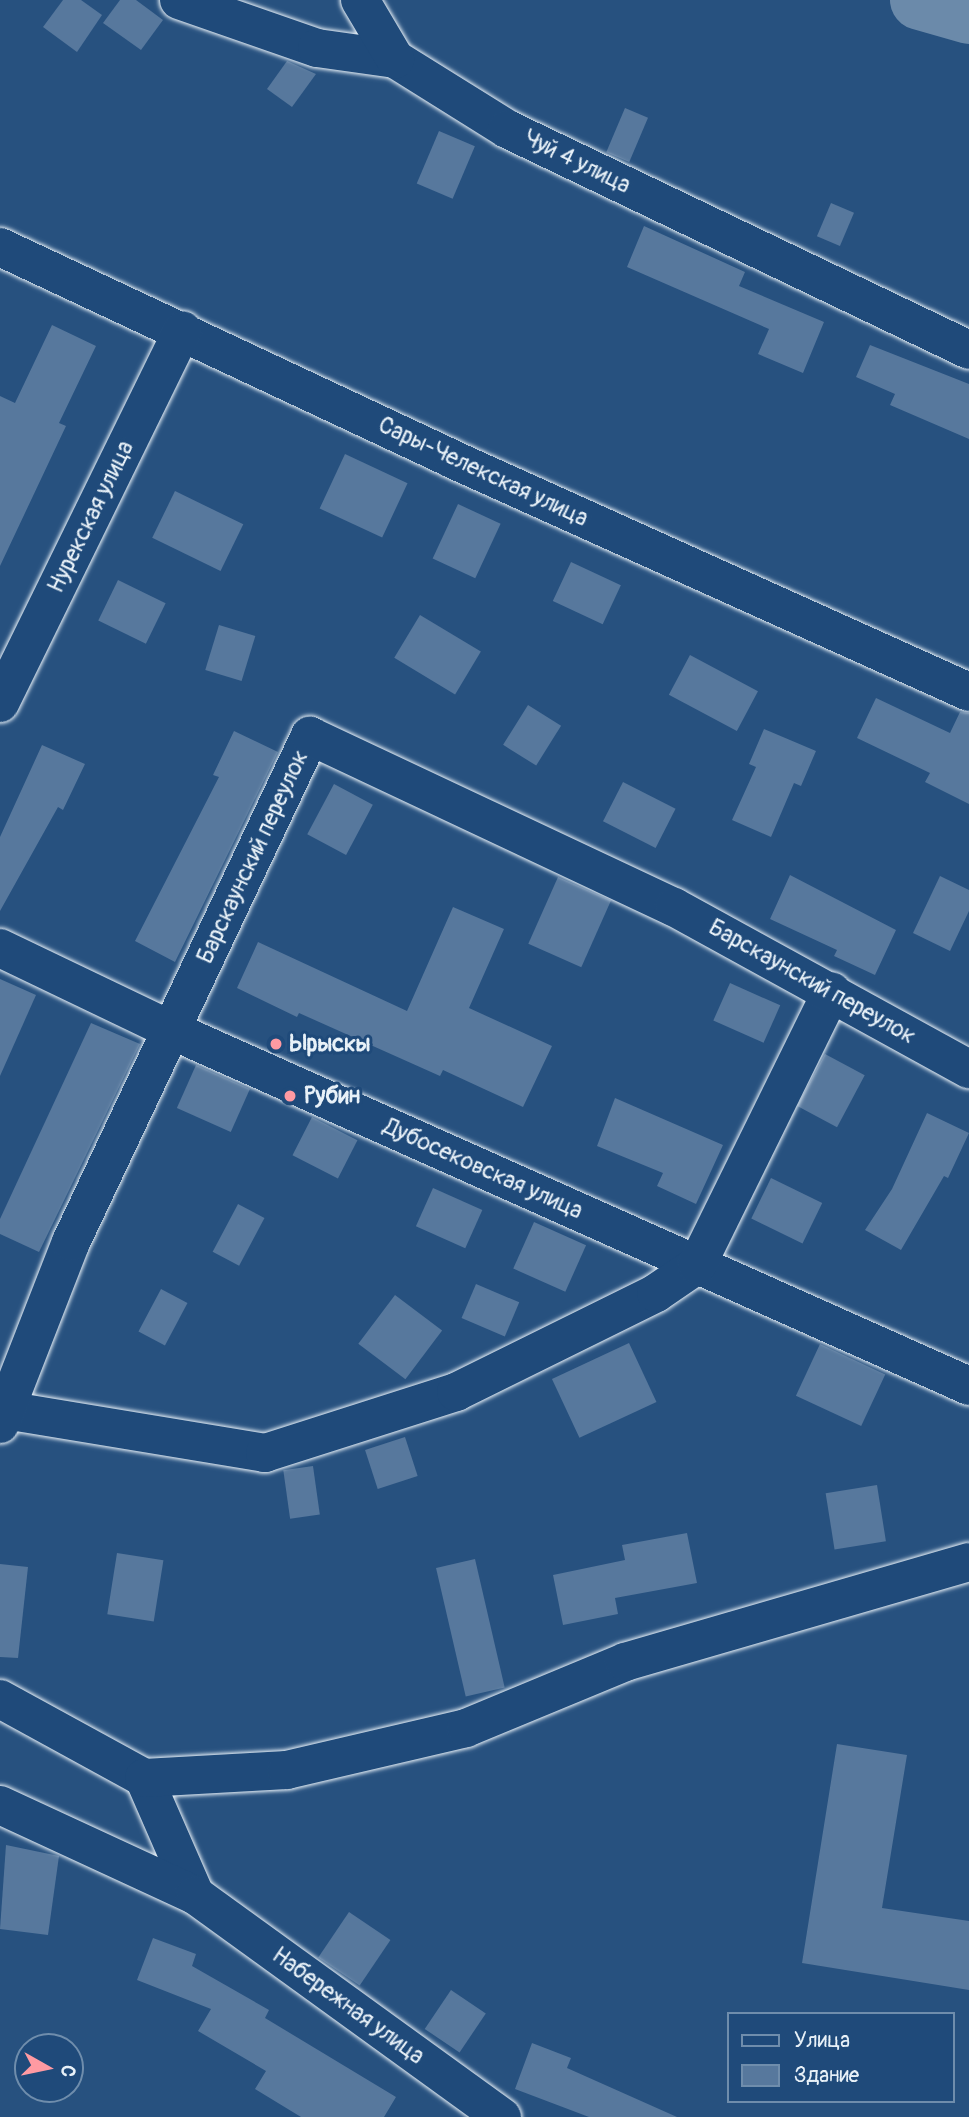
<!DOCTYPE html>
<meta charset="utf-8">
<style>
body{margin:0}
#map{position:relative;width:969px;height:2117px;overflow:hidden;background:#27517f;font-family:Pangolin,sans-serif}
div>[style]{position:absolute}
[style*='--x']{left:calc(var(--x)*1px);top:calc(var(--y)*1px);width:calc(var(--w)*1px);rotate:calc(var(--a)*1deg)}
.river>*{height:60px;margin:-30px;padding:0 30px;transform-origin:30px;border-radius:30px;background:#6b8aaa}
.building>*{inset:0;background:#57789d;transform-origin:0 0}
.roads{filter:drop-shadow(0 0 2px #e8f1f8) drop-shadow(0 0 2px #e8f1f8)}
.minor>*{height:38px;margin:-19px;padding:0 19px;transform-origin:19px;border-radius:19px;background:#1f4a7a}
.dots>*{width:19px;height:19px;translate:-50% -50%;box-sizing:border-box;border:4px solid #1f4a7a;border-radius:50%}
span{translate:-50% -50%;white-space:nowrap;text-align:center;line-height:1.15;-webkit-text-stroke:6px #1f4a7a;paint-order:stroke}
.street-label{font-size:23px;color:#e8f1f8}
.poi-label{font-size:23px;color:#e8f1f8;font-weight:700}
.left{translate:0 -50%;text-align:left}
.legend{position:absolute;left:727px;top:2012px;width:228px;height:91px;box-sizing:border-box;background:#1f4a7a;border:2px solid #6f8dac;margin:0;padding:9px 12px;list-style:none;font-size:21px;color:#e8f1f8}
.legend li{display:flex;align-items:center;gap:14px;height:35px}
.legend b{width:35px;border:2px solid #6f8dac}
.north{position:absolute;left:14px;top:2033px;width:70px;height:70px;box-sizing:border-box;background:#1f4a7a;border:2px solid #6f8dac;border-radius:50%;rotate:99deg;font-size:19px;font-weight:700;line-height:28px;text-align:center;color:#e8f1f8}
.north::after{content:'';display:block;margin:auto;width:24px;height:32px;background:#ff9aa2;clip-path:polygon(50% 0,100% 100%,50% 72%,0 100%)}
</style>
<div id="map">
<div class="river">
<i style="--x:920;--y:0;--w:51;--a:15.9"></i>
</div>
<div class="building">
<i style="clip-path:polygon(63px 0,81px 0,102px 15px,77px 52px,43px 27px)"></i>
<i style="clip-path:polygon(120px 0,136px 0,163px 20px,141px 50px,103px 23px)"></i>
<i style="clip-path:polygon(287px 61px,316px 74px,292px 107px,267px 89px)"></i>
<i style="left:625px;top:108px;width:25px;height:48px;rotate:23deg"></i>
<i style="left:439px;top:131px;width:39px;height:57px;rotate:23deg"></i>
<i style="left:831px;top:203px;width:25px;height:36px;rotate:23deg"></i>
<i style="clip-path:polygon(644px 226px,745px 272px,739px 286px,824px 322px,803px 373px,758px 354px,769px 329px,627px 267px)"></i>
<i style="clip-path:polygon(52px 325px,96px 346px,59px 423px,66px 426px,0 566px,0 396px,15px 403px)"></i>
<i style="clip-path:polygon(870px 345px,969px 384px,969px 439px,890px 405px,895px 394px,856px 377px)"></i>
<i style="left:345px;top:454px;width:69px;height:60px;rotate:25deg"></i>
<i style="left:175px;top:491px;width:76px;height:52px;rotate:26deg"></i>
<i style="left:458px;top:504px;width:47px;height:60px;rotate:25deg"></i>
<i style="left:571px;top:562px;width:55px;height:43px;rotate:25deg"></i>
<i style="left:118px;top:580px;width:53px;height:45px;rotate:26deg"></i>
<i style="left:420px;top:615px;width:71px;height:50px;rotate:31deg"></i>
<i style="left:219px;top:625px;width:38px;height:47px;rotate:17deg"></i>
<i style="left:690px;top:655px;width:77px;height:45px;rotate:28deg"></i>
<i style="clip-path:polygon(876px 698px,950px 733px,960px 712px,969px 713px,969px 804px,925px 782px,930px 773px,857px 738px)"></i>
<i style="left:528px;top:705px;width:39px;height:47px;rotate:32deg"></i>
<i style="clip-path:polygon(764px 729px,816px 751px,801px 786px,794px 783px,771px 837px,732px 820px,756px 767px,749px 764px)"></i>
<i style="clip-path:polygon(234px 731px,278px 752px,175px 962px,135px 941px,219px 777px,213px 775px)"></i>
<i style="clip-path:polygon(42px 745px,85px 764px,63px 810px,58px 807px,0 911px,0 837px)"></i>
<i style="left:623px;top:782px;width:59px;height:44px;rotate:27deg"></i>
<i style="left:334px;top:784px;width:44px;height:57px;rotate:28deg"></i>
<i style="clip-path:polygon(790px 875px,896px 930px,875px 975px,834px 956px,837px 950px,770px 919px)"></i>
<i style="clip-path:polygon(940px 876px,969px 890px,969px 911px,950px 951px,913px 933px)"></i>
<i style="left:558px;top:877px;width:58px;height:73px;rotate:24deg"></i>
<i style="clip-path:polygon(453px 907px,504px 929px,469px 1008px,552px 1046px,523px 1107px,443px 1070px,440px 1076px,299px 1013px,297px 1017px,237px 988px,258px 942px,407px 1011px)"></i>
<i style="clip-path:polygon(0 979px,36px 995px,0 1076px)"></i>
<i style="left:730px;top:983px;width:55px;height:41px;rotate:24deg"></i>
<i style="clip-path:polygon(91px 1023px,140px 1044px,39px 1252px,0 1234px,0 1219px)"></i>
<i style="left:825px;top:1054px;width:45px;height:59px;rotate:28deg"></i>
<i style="left:196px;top:1065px;width:59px;height:47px;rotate:24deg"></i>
<i style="clip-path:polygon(615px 1098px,723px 1145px,696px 1204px,657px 1186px,663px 1173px,597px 1146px)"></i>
<i style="clip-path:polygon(927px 1113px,969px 1133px,948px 1178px,944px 1176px,901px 1250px,865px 1230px,892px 1189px)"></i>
<i style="left:312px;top:1117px;width:51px;height:43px;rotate:27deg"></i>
<i style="left:771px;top:1178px;width:57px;height:45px;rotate:26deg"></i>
<i style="left:433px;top:1188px;width:54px;height:42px;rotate:24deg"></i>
<i style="left:238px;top:1204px;width:30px;height:54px;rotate:28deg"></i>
<i style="left:534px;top:1222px;width:57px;height:51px;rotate:24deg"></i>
<i style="left:476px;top:1284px;width:47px;height:37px;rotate:23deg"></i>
<i style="left:161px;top:1289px;width:30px;height:48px;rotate:28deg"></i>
<i style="left:395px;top:1295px;width:59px;height:61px;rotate:37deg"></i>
<i style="left:629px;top:1343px;width:65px;height:85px;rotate:65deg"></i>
<i style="left:820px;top:1344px;width:72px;height:57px;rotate:25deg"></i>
<i style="left:405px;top:1437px;width:41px;height:42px;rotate:72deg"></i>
<i style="left:313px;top:1466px;width:49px;height:30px;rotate:82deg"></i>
<i style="left:877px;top:1485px;width:57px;height:52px;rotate:81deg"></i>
<i style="clip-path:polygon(687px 1533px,697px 1583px,615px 1598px,618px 1614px,563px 1625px,553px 1575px,625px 1560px,622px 1545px)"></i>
<i style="left:117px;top:1553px;width:47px;height:62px;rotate:9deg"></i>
<i style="left:475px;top:1559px;width:132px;height:40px;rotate:77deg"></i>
<i style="clip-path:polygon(0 1564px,28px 1567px,18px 1658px,0 1657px)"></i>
<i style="clip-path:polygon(837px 1744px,907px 1755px,882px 1908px,969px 1921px,969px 1990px,802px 1963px)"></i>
<i style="clip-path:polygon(6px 1845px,59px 1856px,48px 1935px,0 1929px)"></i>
<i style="left:349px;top:1912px;width:50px;height:55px;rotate:34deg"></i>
<i style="clip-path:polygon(153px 1938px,196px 1954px,192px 1966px,269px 2010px,265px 2018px,396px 2097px,384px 2117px,301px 2117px,255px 2089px,266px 2071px,198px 2031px,211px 2009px,137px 1980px)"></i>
<i style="left:451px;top:1990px;width:42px;height:47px;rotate:34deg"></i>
<i style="clip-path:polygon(532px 2043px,571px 2058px,567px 2068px,677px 2117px,589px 2117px,515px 2089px)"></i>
</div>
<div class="roads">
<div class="minor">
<i style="--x:179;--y:0;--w:146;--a:19.2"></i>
<i style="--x:317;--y:48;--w:79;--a:8"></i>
<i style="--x:395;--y:59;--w:132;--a:32"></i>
<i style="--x:507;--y:129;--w:512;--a:25.56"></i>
<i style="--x:360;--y:0;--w:69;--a:59.3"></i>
<i style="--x:0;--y:247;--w:499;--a:25.1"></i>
<i style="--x:452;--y:459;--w:567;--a:24.26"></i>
<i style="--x:0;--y:703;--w:415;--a:-63.9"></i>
<i style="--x:0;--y:948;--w:190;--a:25.6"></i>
<i style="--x:171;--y:1030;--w:874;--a:24.04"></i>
<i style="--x:5;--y:1410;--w:264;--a:9.4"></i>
<i style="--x:265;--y:1453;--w:201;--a:-17.7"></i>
<i style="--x:456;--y:1392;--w:223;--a:-26.3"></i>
<i style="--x:656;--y:1293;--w:50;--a:-34.3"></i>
<i style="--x:697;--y:1265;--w:305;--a:-63.8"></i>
<i style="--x:0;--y:1424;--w:195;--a:-68.7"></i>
<i style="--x:71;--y:1242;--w:560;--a:-64.72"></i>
<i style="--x:310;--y:736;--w:402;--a:25.2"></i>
<i style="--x:674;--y:907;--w:337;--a:28.8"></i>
<i style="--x:0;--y:1699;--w:164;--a:28.7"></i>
<i style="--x:144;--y:1778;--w:128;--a:66.4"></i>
<i style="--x:144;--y:1778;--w:143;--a:-3.2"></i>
<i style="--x:287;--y:1770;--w:184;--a:-13.2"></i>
<i style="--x:466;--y:1728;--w:172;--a:-22.5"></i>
<i style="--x:625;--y:1662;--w:358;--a:-16.2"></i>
<i style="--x:0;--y:1805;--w:215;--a:24.8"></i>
<i style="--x:195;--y:1895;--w:379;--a:35.9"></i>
</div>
</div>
<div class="dots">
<i style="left:276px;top:1044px;background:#ff9aa2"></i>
<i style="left:290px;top:1096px;background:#ff9aa2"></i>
</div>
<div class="street-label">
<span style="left:577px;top:162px;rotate:26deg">Чуй 4 улица</span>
<span style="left:483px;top:472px;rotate:25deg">Сары-Челекская улица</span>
<span style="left:91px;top:517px;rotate:-64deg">Нурекская улица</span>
<span style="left:253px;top:857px;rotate:-65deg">Барскаунский переулок</span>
<span style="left:812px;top:982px;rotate:29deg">Барскаунский переулок</span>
<span style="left:483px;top:1169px;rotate:24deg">Дубосековская улица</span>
<span style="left:348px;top:2006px;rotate:36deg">Набережная улица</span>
</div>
<div class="poi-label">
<span class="left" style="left:290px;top:1044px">Ырыскы</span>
<span class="left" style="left:304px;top:1096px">Рубин</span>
</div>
<ul class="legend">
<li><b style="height:9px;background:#1f4a7a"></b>Улица</li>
<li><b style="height:19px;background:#57789d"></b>Здание</li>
</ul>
<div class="north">С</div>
</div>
